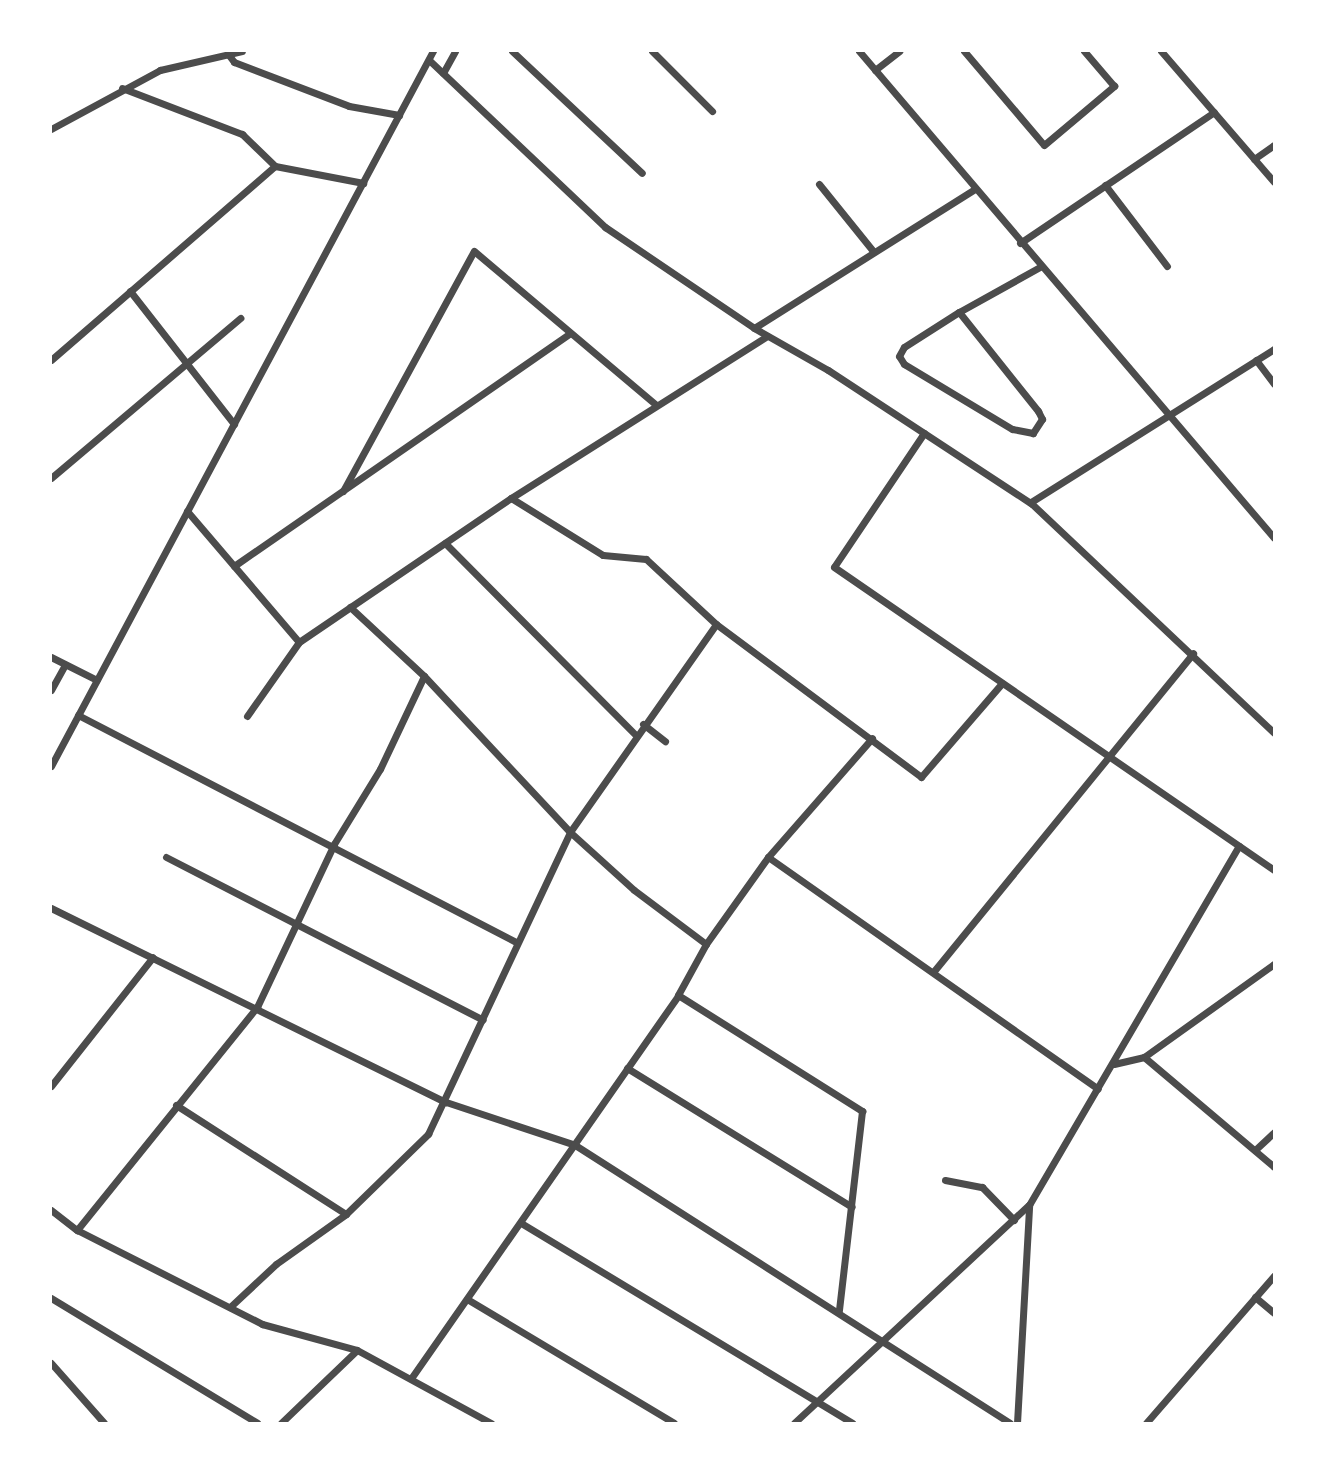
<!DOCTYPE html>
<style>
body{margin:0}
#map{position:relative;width:1325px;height:1474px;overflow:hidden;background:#fff;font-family:Quicksand,sans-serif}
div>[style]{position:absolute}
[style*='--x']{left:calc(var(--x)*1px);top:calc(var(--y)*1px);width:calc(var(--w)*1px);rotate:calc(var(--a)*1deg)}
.minor>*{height:7px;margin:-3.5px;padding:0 3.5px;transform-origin:3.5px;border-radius:3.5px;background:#4c4c4c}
span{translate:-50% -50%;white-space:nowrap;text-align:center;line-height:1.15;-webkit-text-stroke:7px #fff;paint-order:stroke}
.frame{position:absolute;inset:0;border:52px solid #fff;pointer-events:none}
</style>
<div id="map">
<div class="minor">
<i style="--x:512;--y:51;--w:178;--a:43.2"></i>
<i style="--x:652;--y:51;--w:85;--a:45"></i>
<i style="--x:859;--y:51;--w:640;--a:49.56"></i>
<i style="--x:964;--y:51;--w:123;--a:49.6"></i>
<i style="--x:1044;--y:145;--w:92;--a:-40.1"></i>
<i style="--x:1114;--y:86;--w:46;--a:-130.6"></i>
<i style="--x:1161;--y:51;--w:173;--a:49.2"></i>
<i style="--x:228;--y:54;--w:10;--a:53"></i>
<i style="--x:234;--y:62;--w:123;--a:20.9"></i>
<i style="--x:349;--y:106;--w:51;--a:10.2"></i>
<i style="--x:429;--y:60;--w:243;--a:43.5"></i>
<i style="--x:605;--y:227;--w:180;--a:34.1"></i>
<i style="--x:754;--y:328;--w:85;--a:29.6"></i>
<i style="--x:828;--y:370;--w:244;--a:33.3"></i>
<i style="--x:1032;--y:504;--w:333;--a:43.4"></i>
<i style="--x:875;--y:70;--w:31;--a:-38"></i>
<i style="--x:443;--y:73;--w:25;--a:-61"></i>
<i style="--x:122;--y:88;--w:129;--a:21"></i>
<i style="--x:242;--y:134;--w:46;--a:44.1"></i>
<i style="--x:275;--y:166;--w:90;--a:10.9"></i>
<i style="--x:51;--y:129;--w:124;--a:-28.4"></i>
<i style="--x:160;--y:70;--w:84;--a:-13"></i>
<i style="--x:1254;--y:159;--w:24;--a:-35"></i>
<i style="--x:819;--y:184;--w:86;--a:51.1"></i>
<i style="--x:1105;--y:185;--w:102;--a:52.6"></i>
<i style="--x:1020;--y:243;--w:234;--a:-34"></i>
<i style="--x:130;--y:291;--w:169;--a:52"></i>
<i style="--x:959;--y:312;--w:127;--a:51.4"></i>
<i style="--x:1038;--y:411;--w:9;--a:63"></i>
<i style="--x:1042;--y:419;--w:17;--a:123"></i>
<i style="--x:1033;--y:433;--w:21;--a:-169"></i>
<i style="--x:1012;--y:429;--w:126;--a:-149"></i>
<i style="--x:904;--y:364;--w:9;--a:-122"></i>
<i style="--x:899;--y:356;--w:10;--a:-61"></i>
<i style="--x:904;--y:347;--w:65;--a:-32.5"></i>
<i style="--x:959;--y:312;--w:93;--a:-29.1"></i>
<i style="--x:754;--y:328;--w:261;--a:-32.2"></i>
<i style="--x:51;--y:360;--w:296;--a:-40.9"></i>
<i style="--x:1256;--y:360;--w:30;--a:53"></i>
<i style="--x:924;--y:433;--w:161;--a:123.9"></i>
<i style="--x:834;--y:567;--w:534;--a:34.55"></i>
<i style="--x:51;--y:478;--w:248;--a:-40.2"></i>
<i style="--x:343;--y:491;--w:273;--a:-61.4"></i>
<i style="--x:474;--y:251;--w:238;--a:40.2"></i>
<i style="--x:511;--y:498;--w:108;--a:31.8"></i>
<i style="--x:603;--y:555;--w:43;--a:5.3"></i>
<i style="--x:646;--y:559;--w:96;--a:42.9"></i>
<i style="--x:716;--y:624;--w:256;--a:36.7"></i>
<i style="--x:921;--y:777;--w:124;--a:-49.2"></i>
<i style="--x:1031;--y:502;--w:287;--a:-32.2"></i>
<i style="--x:187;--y:511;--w:172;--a:49.5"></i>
<i style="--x:445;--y:543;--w:269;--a:45.2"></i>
<i style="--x:234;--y:566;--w:409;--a:-34.7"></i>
<i style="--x:350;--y:607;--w:101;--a:43"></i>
<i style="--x:424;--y:676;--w:214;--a:46.9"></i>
<i style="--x:570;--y:832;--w:86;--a:42.2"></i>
<i style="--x:634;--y:890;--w:90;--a:36.9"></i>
<i style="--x:51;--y:657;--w:51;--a:26.6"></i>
<i style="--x:51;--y:690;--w:29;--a:-61"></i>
<i style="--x:78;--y:715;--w:493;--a:27.4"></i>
<i style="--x:247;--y:716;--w:90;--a:-54.9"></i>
<i style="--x:299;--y:642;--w:256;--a:-34.2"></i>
<i style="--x:511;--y:498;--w:303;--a:-32.3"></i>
<i style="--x:643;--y:724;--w:28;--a:38"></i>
<i style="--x:51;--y:766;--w:811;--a:-61.89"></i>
<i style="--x:166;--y:857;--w:356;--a:27.2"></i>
<i style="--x:768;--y:857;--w:403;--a:35.1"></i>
<i style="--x:51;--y:908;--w:440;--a:26.2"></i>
<i style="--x:446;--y:1102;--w:136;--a:18.4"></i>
<i style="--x:575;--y:1145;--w:516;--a:32.58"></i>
<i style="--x:934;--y:971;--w:410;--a:-50.8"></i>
<i style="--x:678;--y:995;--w:218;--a:32.2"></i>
<i style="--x:862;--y:1111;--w:201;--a:96.6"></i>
<i style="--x:1144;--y:1057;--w:170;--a:40.2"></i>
<i style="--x:1114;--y:1064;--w:31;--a:-13"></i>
<i style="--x:1144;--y:1057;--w:160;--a:-35.6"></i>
<i style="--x:627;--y:1068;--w:264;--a:31.7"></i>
<i style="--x:51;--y:1086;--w:164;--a:-51.7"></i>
<i style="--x:176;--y:1105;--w:202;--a:32.7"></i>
<i style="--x:1255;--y:1150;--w:26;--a:-43"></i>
<i style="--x:945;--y:1180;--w:38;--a:11"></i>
<i style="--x:982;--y:1187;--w:46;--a:45.9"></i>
<i style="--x:51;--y:1210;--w:33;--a:38"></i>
<i style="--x:77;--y:1230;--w:208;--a:26.9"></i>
<i style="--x:262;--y:1324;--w:98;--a:15.3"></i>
<i style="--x:357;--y:1350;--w:153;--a:28.6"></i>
<i style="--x:521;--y:1223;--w:387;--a:31.1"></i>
<i style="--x:77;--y:1230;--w:287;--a:-51.1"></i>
<i style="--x:257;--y:1007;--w:180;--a:-64.7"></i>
<i style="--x:334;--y:844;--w:88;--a:-58.5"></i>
<i style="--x:380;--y:769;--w:103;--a:-64.7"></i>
<i style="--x:1255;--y:1297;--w:25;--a:40"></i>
<i style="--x:51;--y:1298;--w:241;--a:31.2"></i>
<i style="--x:467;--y:1299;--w:241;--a:30.9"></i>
<i style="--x:230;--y:1307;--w:63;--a:-43.1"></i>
<i style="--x:276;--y:1264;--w:86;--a:-35.5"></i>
<i style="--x:346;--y:1214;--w:115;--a:-44.3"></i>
<i style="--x:428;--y:1134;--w:334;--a:-64.8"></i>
<i style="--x:570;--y:832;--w:254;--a:-54.9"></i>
<i style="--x:51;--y:1363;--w:80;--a:48.5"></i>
<i style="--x:412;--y:1377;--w:465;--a:-55.1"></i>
<i style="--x:678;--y:995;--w:58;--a:-61.2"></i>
<i style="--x:706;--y:944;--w:107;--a:-54.5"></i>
<i style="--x:768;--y:857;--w:158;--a:-48.8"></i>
<i style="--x:281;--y:1423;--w:105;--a:-43.8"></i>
<i style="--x:794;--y:1423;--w:321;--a:-42.9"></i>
<i style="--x:1029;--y:1205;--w:416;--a:-59.7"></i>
<i style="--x:1017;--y:1423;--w:218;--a:-86.8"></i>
<i style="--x:1146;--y:1423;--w:195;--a:-49"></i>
</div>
<div class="frame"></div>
</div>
